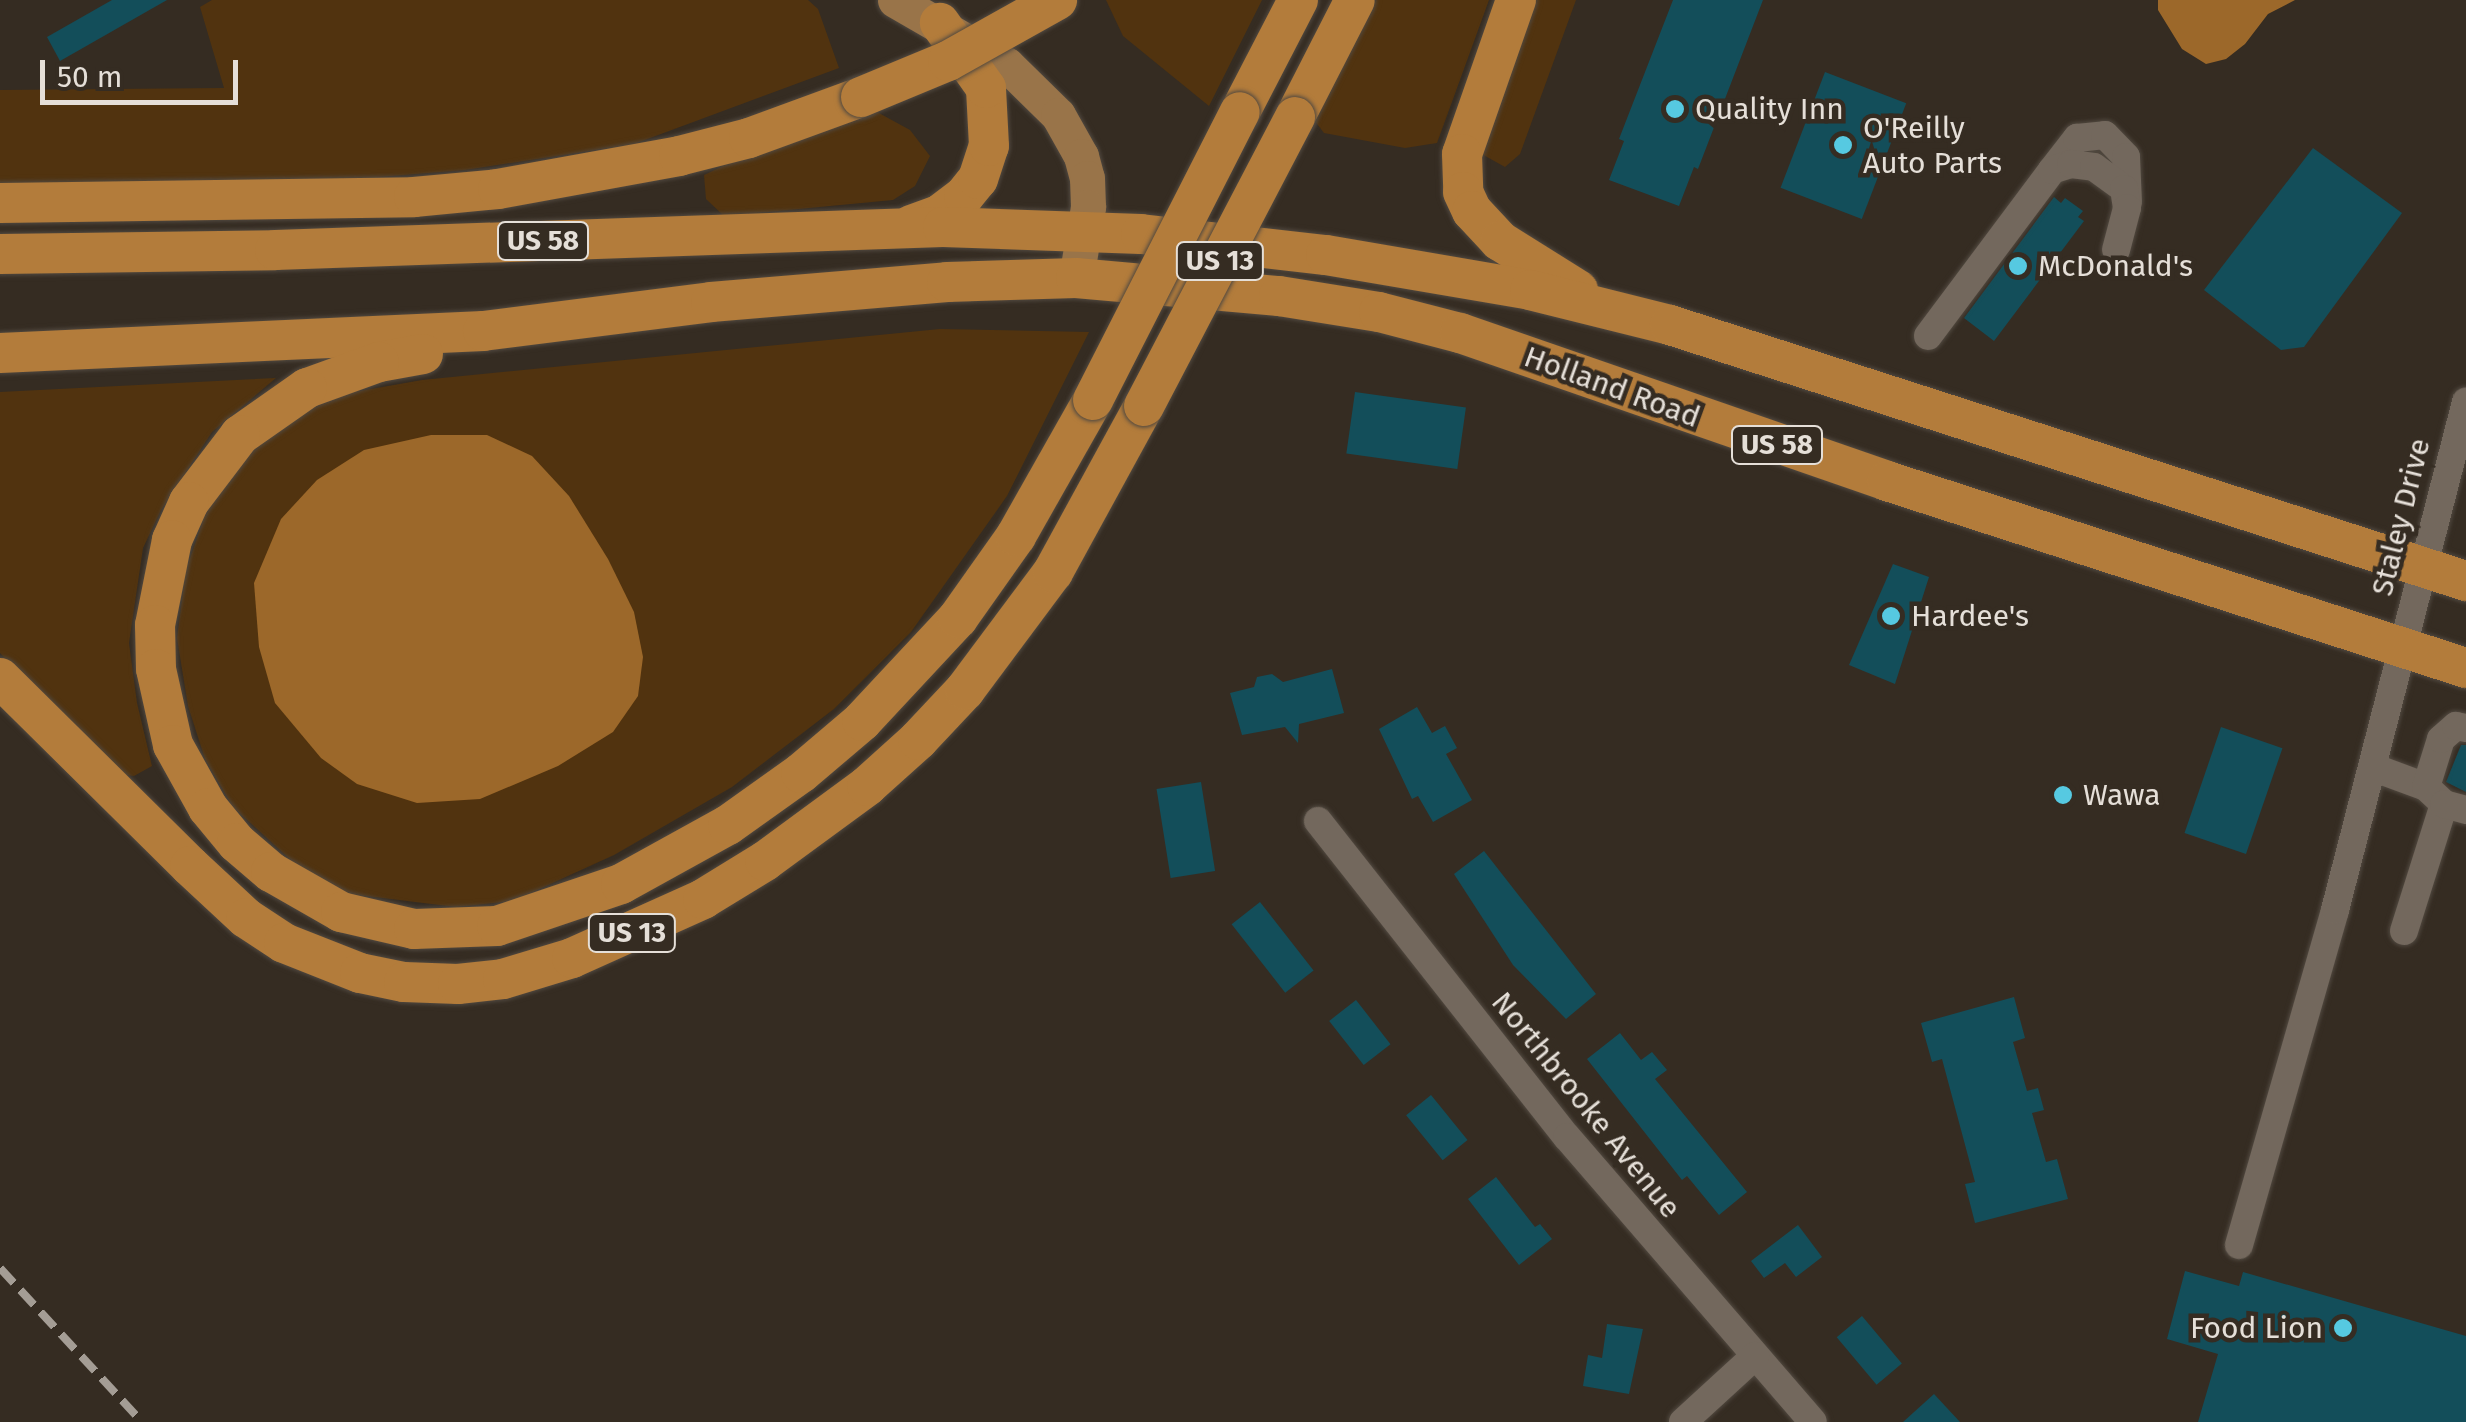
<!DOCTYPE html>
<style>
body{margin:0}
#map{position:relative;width:2466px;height:1422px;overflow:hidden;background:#352c22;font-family:"Fira Sans",sans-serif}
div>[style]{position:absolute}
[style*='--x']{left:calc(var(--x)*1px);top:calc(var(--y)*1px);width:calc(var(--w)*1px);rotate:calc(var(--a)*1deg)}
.green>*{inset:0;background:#51330f}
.water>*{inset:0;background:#9c682a}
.building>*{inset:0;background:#134e5a;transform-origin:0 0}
.roads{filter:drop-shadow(0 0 2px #514940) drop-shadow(0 0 2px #514940)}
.minor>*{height:28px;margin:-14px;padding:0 14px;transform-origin:14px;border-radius:14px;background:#73685d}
.major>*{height:35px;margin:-17.5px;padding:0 17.5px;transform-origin:17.5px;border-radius:17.5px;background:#997449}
.highway>*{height:40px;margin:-20px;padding:0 20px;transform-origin:20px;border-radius:20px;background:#b37c3b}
.rail>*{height:8px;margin-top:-4px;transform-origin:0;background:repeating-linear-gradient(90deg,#a49d95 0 20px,transparent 0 30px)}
.bridges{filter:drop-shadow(0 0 2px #514940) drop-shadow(0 0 2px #514940)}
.highway-bridge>*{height:40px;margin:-20px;padding:0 20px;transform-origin:20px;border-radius:20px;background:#b37c3b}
.dots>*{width:28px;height:28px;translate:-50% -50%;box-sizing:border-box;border:5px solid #352c22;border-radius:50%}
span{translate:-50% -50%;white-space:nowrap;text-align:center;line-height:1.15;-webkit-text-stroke:9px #352c22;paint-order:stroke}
.shield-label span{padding:2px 8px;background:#352c22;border:2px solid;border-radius:8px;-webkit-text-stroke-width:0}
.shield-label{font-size:28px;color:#e5dfd8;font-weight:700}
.poi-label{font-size:30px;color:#e5dfd8}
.left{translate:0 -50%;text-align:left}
.right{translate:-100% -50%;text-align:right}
.street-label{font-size:30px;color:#e5dfd8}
.scale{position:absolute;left:40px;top:60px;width:198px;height:45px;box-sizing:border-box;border:5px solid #e5dfd8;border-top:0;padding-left:12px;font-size:30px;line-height:35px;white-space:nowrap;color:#e5dfd8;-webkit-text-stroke:8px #352c22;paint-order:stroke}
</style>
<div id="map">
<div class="green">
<i style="clip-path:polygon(212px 0,808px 0,818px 9px,839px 68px,634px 144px,465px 170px,330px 181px,0 185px,0 90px,224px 88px,200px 7px)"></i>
<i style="clip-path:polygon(1106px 0,1262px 0,1209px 106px,1123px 36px)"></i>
<i style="clip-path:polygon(1376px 0,1489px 0,1437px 143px,1405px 148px,1324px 133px,1314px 120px)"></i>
<i style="clip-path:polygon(1534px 0,1576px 0,1520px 154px,1505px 167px,1478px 152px)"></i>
<i style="clip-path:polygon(877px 112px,910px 130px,930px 156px,915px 186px,893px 200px,724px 216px,706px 199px,704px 175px,723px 166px)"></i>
<i style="clip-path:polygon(940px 329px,1089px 332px,1007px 496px,911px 632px,834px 709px,732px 787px,614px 855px,513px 901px,456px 907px,342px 893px,304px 872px,233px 807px,205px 759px,188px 706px,177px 638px,186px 570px,204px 518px,224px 484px,268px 435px,310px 409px,354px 392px,422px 380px)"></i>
<i style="clip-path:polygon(276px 378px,212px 432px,161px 510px,143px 548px,129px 643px,137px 703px,152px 766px,134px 776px,120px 774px,0 653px,0 392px)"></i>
</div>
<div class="water">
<i style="clip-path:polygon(2158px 0,2295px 0,2268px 14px,2245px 44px,2226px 59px,2206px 64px,2182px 49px,2158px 10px)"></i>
<i style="clip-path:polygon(431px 435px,487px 435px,532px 456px,569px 496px,608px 559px,634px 612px,643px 657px,638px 696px,613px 732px,558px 766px,480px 799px,417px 803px,357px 784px,321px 758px,275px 703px,259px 647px,254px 583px,281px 519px,317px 480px,364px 450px)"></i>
</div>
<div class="building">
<i style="clip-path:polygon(112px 0,167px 0,60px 61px,47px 37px)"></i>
<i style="clip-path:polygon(1673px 0,1763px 0,1698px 169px,1694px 167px,1679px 206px,1609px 180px,1624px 141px,1619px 139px)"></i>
<i style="left:1825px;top:72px;width:87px;height:124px;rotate:21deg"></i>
<i style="clip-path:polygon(2313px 148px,2402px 213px,2304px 347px,2281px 350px,2204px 290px)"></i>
<i style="clip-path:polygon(2054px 197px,2061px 203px,2065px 198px,2083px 211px,2078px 217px,2084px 221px,1994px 341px,1964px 318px)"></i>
<i style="left:1355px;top:392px;width:112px;height:62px;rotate:8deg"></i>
<i style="clip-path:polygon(1893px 564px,1929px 577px,1895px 684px,1849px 665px)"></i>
<i style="clip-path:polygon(1332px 669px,1344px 713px,1299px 724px,1298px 743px,1285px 727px,1242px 735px,1230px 693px,1254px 687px,1257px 677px,1272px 674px,1283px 682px)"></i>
<i style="clip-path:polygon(1417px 707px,1432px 733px,1445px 726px,1457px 748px,1446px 754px,1472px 800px,1433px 822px,1418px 796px,1412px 799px,1379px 729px)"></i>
<i style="left:2221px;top:727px;width:65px;height:112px;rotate:19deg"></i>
<i style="clip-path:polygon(2461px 745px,2466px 745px,2466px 792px,2446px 782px)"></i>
<i style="left:1201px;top:782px;width:90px;height:45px;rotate:81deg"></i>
<i style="clip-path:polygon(1484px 851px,1596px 994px,1566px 1019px,1513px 965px,1454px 874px)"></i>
<i style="left:1260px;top:902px;width:87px;height:36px;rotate:52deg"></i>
<i style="clip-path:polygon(2014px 997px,2025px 1038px,2013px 1042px,2027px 1091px,2038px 1088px,2044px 1110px,2032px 1113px,2046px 1162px,2057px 1159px,2068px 1199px,1975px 1223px,1965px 1184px,1975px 1182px,1942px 1059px,1932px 1062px,1921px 1023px)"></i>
<i style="left:1356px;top:1000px;width:56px;height:34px;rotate:52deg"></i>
<i style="clip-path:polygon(1620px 1033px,1641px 1060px,1652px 1052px,1667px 1070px,1655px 1079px,1747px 1192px,1719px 1215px,1687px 1176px,1682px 1180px,1587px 1059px)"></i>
<i style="left:1431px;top:1095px;width:58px;height:32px;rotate:51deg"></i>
<i style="clip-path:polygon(1496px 1177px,1535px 1227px,1540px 1224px,1552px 1239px,1519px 1265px,1468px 1199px)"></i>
<i style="clip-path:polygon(1798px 1225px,1822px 1257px,1796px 1277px,1785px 1263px,1764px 1278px,1751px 1261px)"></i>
<i style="clip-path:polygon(2185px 1271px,2239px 1286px,2243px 1272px,2466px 1336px,2466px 1422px,2198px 1422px,2218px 1354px,2167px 1339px)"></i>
<i style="left:1862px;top:1316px;width:62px;height:33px;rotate:50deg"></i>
<i style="clip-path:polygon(1607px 1324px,1643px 1329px,1629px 1394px,1583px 1386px,1588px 1355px,1602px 1358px)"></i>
<i style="clip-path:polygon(1934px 1394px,1960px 1422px,1903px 1422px)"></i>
</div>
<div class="roads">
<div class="minor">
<i style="--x:2052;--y:170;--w:41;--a:-52"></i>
<i style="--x:2077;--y:138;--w:28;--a:-6"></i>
<i style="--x:2105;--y:135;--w:30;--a:46"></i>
<i style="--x:2126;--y:157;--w:45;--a:87.5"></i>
<i style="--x:1928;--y:336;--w:207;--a:-53.2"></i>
<i style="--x:2052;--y:170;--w:20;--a:-18"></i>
<i style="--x:2071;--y:164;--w:23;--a:7"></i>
<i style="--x:2094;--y:167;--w:37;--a:36"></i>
<i style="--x:2124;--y:189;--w:19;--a:81"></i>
<i style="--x:2127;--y:208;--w:43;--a:104.7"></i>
<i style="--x:2372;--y:767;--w:58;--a:20.3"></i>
<i style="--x:2426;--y:787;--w:25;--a:43"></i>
<i style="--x:2426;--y:787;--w:50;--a:-72.6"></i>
<i style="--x:2441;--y:739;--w:20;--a:-41"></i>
<i style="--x:2456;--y:726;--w:10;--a:11"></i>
<i style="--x:1318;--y:821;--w:402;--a:51.8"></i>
<i style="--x:1567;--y:1137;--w:376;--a:49.2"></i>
<i style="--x:2404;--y:931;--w:133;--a:-72.5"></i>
<i style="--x:2444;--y:804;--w:23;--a:15"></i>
<i style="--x:2239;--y:1245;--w:348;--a:-74"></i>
<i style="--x:2335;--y:910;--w:525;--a:-75.54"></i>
<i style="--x:1683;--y:1422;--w:98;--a:-42.5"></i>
</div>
<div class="major">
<i style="--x:895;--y:0;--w:129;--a:30.1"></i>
<i style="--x:1007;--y:65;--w:71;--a:44.4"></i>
<i style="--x:1058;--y:115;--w:47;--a:60.7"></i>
<i style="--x:1081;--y:156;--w:23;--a:75"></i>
<i style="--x:1087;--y:178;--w:29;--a:88"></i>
<i style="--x:1088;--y:207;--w:72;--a:99.6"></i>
</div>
<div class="highway">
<i style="--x:1516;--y:0;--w:163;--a:109.3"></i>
<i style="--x:1462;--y:154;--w:38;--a:88"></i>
<i style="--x:1463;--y:192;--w:21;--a:65"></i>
<i style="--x:1472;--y:211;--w:41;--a:47"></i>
<i style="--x:1500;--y:241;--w:92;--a:32.1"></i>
<i style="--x:1240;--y:112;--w:126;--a:-62.6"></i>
<i style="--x:1295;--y:117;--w:131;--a:-62.9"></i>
<i style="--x:0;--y:203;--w:414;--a:-0.8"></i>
<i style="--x:414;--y:197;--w:84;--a:-5.4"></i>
<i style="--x:498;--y:189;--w:184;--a:-10.3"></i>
<i style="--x:679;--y:156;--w:72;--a:-14.4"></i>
<i style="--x:749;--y:138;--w:119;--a:-20.1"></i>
<i style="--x:911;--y:225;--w:30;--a:-20"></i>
<i style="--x:939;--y:215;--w:31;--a:-37"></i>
<i style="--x:964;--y:196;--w:22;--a:-51"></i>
<i style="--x:978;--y:179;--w:35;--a:-72"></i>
<i style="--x:989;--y:146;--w:58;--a:-93"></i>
<i style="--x:986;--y:88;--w:80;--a:-125.3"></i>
<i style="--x:0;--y:254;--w:275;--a:-0.8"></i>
<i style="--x:275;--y:250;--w:668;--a:-1.97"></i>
<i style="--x:943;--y:227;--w:198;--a:2"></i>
<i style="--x:1141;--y:234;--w:186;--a:6.5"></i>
<i style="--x:1326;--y:255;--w:207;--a:9.7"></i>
<i style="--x:1530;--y:290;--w:144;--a:14"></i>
<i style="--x:1670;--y:325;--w:836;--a:17.83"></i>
<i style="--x:0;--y:353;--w:484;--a:-2.6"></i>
<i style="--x:483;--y:331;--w:230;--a:-7.2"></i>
<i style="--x:711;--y:302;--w:237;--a:-4.8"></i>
<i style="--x:947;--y:282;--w:129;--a:-1.8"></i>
<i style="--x:1076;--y:278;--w:204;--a:5.1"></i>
<i style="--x:1279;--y:296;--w:101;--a:9.1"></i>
<i style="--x:1379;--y:312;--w:84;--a:14.5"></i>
<i style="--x:1460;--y:333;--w:452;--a:19.1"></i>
<i style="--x:1887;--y:481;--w:608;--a:17.9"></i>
<i style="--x:423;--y:354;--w:45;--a:169.7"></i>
<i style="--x:379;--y:362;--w:77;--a:160.1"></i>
<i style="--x:307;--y:388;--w:82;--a:145"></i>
<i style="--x:240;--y:435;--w:84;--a:127.3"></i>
<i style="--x:189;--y:502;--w:42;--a:114.1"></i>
<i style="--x:172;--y:540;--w:87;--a:101.3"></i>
<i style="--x:155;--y:625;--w:44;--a:88.7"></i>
<i style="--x:156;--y:669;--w:78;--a:77.4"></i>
<i style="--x:173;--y:745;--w:72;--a:60.9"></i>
<i style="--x:208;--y:808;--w:45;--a:50.4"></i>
<i style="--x:237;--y:843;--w:45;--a:40.5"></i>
<i style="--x:271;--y:872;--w:81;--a:29.7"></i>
<i style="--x:341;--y:912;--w:75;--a:13.1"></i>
<i style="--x:414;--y:929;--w:83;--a:-2.1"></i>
<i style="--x:497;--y:926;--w:131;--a:-18.7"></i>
<i style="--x:621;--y:884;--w:122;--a:-28.9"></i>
<i style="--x:728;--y:825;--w:90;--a:-35.5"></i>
<i style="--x:801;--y:773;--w:80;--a:-40.4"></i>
<i style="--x:862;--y:721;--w:141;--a:-47"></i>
<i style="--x:958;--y:618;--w:100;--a:-54.7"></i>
<i style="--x:1016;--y:536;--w:156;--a:-60.5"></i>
<i style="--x:0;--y:678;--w:267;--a:44.7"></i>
<i style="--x:190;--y:866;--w:76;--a:42.9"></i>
<i style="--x:246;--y:918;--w:45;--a:33.3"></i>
<i style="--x:284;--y:943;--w:82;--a:21.5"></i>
<i style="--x:360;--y:973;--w:45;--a:11.6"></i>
<i style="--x:404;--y:982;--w:54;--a:2.1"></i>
<i style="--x:458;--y:984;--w:45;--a:-6.3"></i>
<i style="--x:503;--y:979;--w:72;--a:-16.9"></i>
<i style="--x:572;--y:958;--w:144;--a:-24.2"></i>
<i style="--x:703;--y:899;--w:73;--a:-31.5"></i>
<i style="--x:765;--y:861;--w:127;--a:-36.3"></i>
<i style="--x:867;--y:786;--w:69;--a:-42"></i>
<i style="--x:918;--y:740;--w:69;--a:-46.8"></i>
<i style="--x:965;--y:690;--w:147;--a:-53.3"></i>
<i style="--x:1053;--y:572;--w:189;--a:-61.3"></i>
</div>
</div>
<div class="rail">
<i style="--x:0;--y:1268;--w:209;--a:47.3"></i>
</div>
<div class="bridges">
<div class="highway-bridge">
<i style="--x:861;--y:97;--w:94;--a:-22.5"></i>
<i style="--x:948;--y:61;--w:125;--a:-29.2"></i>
<i style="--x:1093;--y:400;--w:323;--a:-63"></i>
<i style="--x:1144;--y:406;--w:326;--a:-62.4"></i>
</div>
</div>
<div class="dots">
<i style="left:1675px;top:109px;background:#56c9e1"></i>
<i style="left:1843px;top:145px;background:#56c9e1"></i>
<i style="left:2018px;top:266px;background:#56c9e1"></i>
<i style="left:1891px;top:616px;background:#56c9e1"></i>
<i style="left:2063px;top:795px;background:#56c9e1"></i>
<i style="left:2343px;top:1328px;background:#56c9e1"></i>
</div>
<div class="shield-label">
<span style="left:543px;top:241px">US 58</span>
<span style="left:1220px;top:261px">US 13</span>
<span style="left:1777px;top:445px">US 58</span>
<span style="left:632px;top:933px">US 13</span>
</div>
<div class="poi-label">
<span class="left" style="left:1695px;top:109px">Quality Inn</span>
<span class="left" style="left:1863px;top:145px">O'Reilly<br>Auto Parts</span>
<span class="left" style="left:2038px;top:266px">McDonald's</span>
<span class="left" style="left:1911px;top:616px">Hardee's</span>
<span class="left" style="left:2083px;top:795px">Wawa</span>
<span class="right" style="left:2323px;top:1328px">Food Lion</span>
</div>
<div class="street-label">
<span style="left:1612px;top:387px;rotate:20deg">Holland Road</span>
<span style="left:2401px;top:517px;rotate:-76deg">Staley Drive</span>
<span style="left:1586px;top:1105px;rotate:51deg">Northbrooke Avenue</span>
</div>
<div class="scale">50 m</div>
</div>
